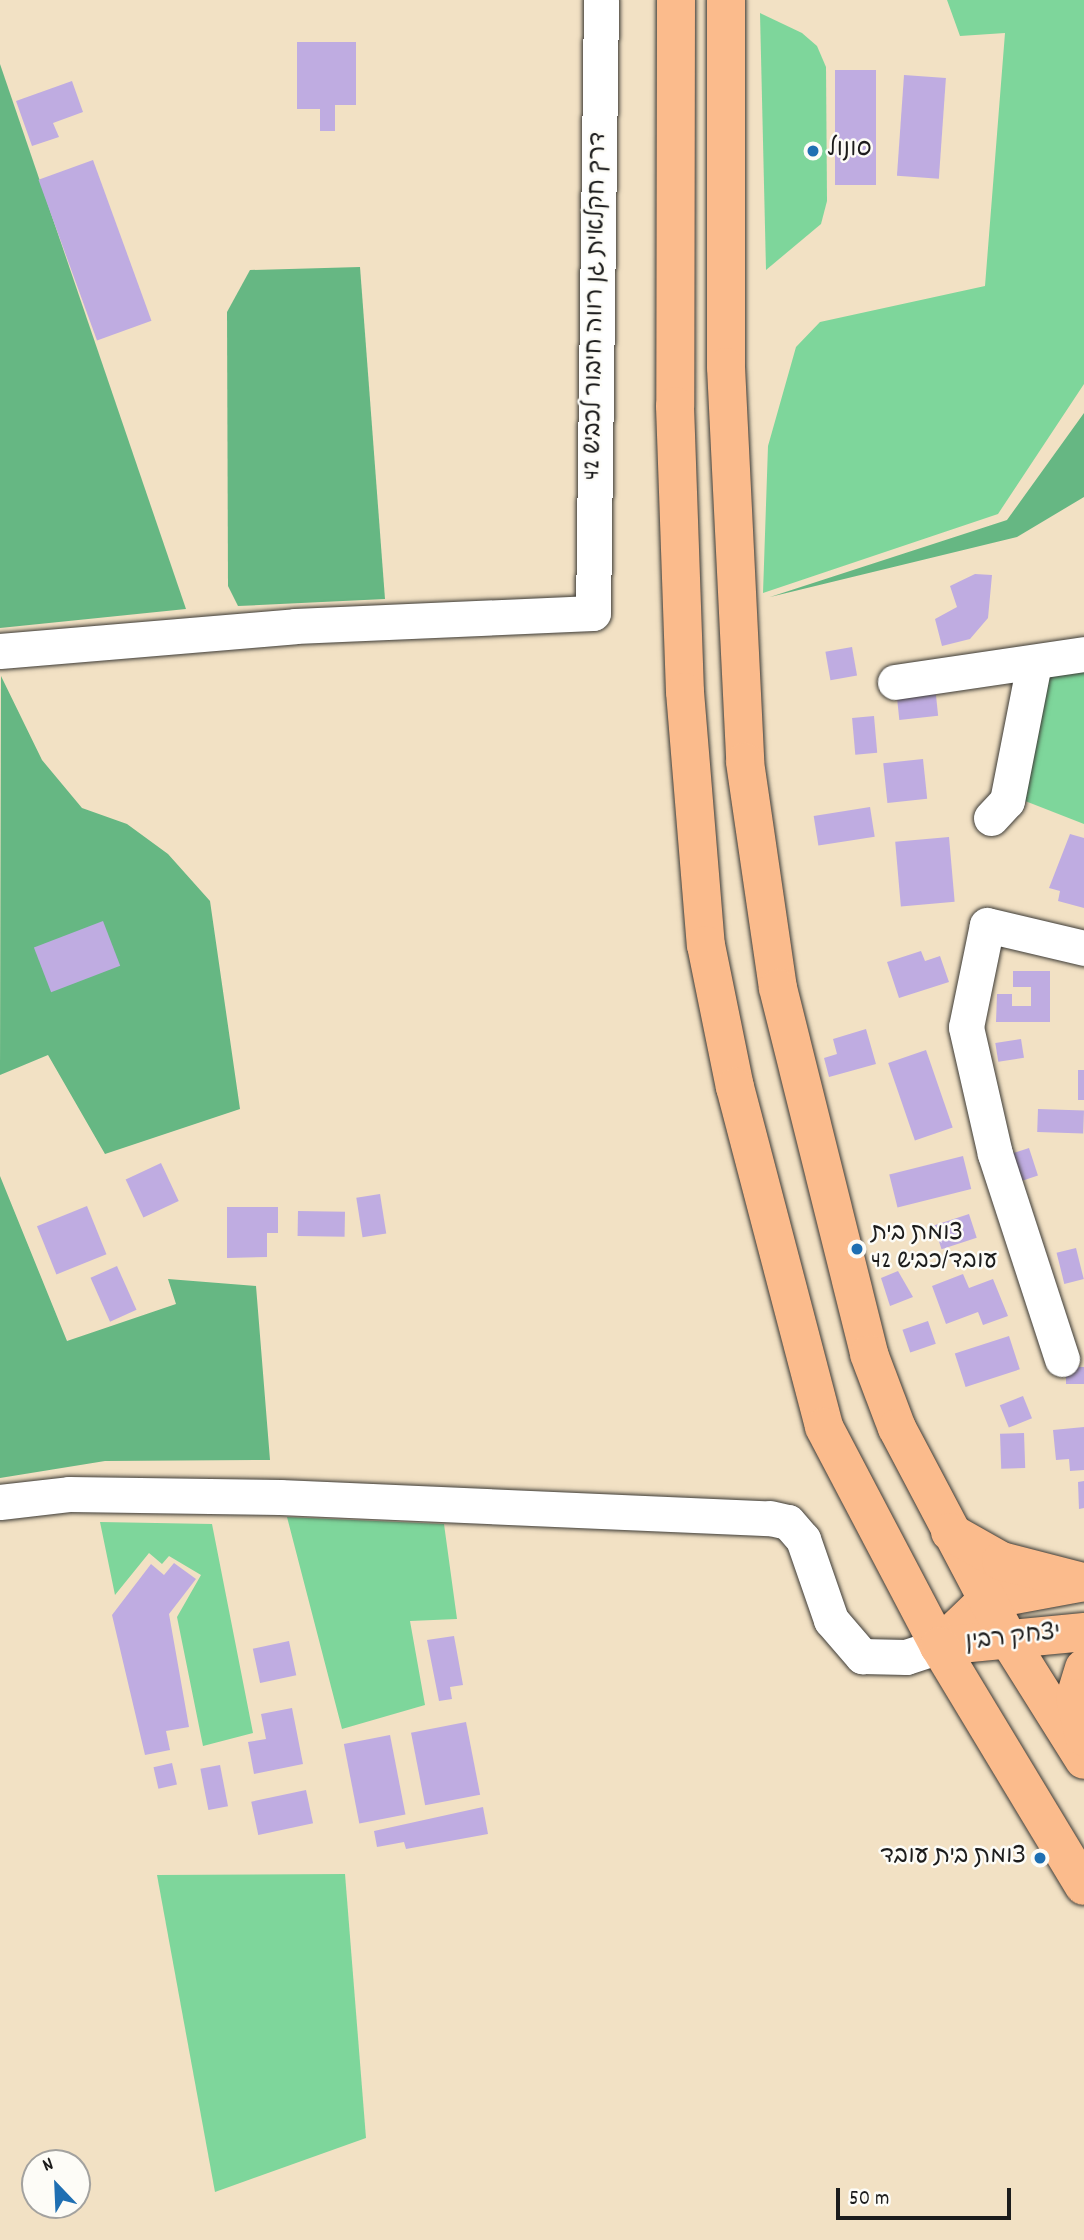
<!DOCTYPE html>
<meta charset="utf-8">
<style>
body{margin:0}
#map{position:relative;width:1084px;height:2240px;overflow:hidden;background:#f2e1c4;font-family:Dekko,"Playpen Sans Hebrew",sans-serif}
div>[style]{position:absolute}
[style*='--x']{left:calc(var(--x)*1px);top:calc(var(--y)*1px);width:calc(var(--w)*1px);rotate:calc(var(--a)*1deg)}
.green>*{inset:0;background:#7ed69b}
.forest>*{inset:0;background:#66b783}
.building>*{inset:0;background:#bface1;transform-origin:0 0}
.roads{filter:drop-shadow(0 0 2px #3c3a35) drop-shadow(0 0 2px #3c3a35)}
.minor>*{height:35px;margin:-17.5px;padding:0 17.5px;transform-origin:17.5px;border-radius:17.5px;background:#fff}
.major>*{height:38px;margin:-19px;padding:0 19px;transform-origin:19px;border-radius:19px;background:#fbbb8c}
.highway>*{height:38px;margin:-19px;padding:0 19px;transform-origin:19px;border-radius:19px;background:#fbbb8c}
.dots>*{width:19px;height:19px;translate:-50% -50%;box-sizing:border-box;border:4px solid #fdfcf7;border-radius:50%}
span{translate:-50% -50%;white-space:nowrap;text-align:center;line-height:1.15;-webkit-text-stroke:5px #fdfcf7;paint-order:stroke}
.poi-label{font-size:24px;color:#1c1c1c}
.left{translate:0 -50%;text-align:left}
.right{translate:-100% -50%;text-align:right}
.street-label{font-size:24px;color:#1c1c1c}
.north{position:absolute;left:21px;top:2149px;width:70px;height:70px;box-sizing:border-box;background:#fdfcf7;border:2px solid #a3a29f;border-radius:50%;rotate:337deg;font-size:19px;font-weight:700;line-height:28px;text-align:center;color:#1c1c1c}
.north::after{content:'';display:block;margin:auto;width:24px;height:32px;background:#1f6fb2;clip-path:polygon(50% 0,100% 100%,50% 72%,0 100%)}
.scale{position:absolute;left:836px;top:2188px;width:175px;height:32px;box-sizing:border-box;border:4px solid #1c1c1c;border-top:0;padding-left:9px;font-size:21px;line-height:24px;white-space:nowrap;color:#1c1c1c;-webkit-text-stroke:5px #fdfcf7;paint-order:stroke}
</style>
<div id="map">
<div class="green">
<i style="clip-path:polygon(947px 0,1084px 0,1084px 384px,998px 514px,763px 593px,768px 446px,796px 347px,820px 322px,985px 286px,1005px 33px,960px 36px)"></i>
<i style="clip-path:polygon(760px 13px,802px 33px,817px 46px,826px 67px,827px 201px,821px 224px,766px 270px)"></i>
<i style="clip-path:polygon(1084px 668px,1084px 824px,1020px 799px,1041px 675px)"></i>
<i style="clip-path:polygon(287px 1517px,444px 1524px,457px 1619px,410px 1621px,425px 1705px,342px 1729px)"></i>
<i style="clip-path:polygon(100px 1522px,212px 1524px,253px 1733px,203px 1746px,177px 1617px,201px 1575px,169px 1556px,162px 1564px,149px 1553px,115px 1595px)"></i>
<i style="clip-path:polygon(345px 1874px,366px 2138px,215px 2192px,157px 1875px)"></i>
</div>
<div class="forest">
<i style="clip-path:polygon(0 64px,186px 609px,0 628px)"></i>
<i style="clip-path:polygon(360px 267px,385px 599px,238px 606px,228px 586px,227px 312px,250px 270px)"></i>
<i style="clip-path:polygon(1084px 413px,1084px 497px,1017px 537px,770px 597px,1007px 520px)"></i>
<i style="clip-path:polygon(1px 676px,42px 760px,82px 808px,127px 824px,168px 854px,210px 901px,240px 1109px,105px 1154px,48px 1055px,0 1075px)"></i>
<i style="clip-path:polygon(0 1176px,67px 1341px,176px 1304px,168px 1279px,256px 1286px,270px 1460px,105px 1461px,0 1478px)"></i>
</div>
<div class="building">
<i style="clip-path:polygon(297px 42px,356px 42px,356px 105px,335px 105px,335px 131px,320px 131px,320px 109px,297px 109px)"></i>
<i style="left:835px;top:70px;width:41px;height:115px"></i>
<i style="left:904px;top:75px;width:42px;height:101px;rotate:4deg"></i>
<i style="clip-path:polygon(72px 81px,83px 112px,53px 123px,59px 137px,32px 146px,16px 101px)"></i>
<i style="left:93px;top:160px;width:171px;height:58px;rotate:70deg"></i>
<i style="clip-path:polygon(975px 574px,992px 575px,988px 618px,970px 639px,942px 646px,935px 619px,957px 607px,950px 586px)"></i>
<i style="left:852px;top:647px;width:29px;height:27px;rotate:80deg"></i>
<i style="left:935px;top:686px;width:30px;height:39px;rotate:84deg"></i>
<i style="left:874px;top:716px;width:37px;height:22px;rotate:85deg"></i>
<i style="left:923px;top:759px;width:40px;height:40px;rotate:84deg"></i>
<i style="left:870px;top:807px;width:30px;height:57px;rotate:81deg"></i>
<i style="clip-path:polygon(1070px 834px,1084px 838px,1084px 908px,1058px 901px,1060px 891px,1049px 888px)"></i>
<i style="left:949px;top:837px;width:65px;height:54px;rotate:85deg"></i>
<i style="left:103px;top:921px;width:48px;height:74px;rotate:69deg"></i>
<i style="clip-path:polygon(921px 951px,925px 961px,940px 956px,949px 982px,899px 998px,887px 962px)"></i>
<i style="clip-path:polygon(1013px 971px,1050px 971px,1050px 1022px,996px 1022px,997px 994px,1012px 994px,1012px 1006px,1031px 1006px,1031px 987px,1013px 987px)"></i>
<i style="clip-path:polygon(866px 1029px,876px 1064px,829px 1077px,824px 1058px,837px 1054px,833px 1039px)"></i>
<i style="left:1021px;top:1039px;width:19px;height:26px;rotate:81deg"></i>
<i style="left:926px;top:1050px;width:82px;height:40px;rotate:71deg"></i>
<i style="left:1078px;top:1070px;width:6px;height:30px"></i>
<i style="left:1038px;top:1109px;width:46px;height:23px;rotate:2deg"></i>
<i style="left:1029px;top:1148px;width:29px;height:22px;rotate:72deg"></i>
<i style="left:963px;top:1156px;width:34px;height:76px;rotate:76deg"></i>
<i style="left:161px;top:1163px;width:42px;height:39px;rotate:65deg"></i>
<i style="left:380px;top:1194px;width:40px;height:24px;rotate:81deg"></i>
<i style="left:87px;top:1206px;width:52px;height:54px;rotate:68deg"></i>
<i style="clip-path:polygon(227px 1207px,278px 1207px,278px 1233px,267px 1233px,267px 1257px,227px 1258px)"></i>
<i style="left:298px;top:1211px;width:47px;height:25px;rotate:1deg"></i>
<i style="left:969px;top:1214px;width:25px;height:37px;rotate:72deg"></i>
<i style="left:1076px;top:1248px;width:32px;height:20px;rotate:76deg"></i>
<i style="left:117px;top:1266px;width:48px;height:29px;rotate:66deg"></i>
<i style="clip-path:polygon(898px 1271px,913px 1297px,890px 1306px,881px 1278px)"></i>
<i style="clip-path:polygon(963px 1274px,969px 1288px,993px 1279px,1008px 1316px,983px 1325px,978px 1312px,946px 1324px,932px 1286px)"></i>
<i style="left:928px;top:1321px;width:24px;height:27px;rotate:71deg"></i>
<i style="left:1009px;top:1336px;width:35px;height:57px;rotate:72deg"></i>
<i style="left:1084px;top:1367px;width:17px;height:18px;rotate:90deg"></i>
<i style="left:1023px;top:1396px;width:24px;height:25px;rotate:68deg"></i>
<i style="clip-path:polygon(1084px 1427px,1084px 1470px,1070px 1471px,1069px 1459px,1056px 1460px,1053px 1430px)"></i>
<i style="left:1024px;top:1433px;width:35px;height:24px;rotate:88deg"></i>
<i style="clip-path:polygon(1084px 1481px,1084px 1508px,1079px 1509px,1078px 1482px)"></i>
<i style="clip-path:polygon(174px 1563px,196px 1579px,169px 1614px,189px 1727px,166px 1731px,170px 1750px,145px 1755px,112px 1615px,151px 1564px,164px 1575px)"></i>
<i style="clip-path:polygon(454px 1636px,463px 1685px,450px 1687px,452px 1699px,439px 1701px,427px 1640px)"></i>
<i style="left:289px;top:1641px;width:35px;height:37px;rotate:78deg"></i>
<i style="clip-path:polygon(292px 1708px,303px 1764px,254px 1774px,248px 1742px,266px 1739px,261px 1714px)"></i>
<i style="left:466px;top:1722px;width:74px;height:56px;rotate:79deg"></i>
<i style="left:390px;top:1735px;width:81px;height:47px;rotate:79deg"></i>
<i style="left:172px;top:1763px;width:22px;height:19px;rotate:77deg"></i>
<i style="left:220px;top:1765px;width:42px;height:20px;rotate:79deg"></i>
<i style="left:306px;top:1790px;width:34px;height:56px;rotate:78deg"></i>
<i style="clip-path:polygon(483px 1807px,488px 1834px,406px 1849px,404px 1842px,377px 1847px,374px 1831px)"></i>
</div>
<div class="roads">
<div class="minor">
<i style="--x:0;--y:651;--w:296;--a:-4.8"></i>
<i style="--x:295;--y:626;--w:298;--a:-2.5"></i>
<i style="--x:593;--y:613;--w:613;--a:-89.25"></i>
<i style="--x:895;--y:682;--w:191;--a:-8.4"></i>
<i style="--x:991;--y:818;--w:23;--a:-47"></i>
<i style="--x:1007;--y:801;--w:141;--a:-78.9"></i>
<i style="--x:1062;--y:1359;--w:216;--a:-108.1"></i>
<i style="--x:995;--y:1154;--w:130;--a:-102.9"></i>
<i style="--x:966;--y:1027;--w:104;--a:-78.4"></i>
<i style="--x:987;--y:925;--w:100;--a:13.3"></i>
<i style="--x:0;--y:1502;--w:69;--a:-6.6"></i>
<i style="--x:69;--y:1494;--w:211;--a:0.8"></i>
<i style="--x:280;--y:1497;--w:490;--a:2.5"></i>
<i style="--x:770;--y:1518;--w:18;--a:13"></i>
<i style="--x:788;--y:1522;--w:23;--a:49"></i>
<i style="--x:803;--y:1539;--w:86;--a:70.9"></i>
<i style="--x:831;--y:1620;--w:48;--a:49.3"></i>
<i style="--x:862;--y:1656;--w:44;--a:1.3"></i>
<i style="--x:906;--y:1657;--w:35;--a:-18"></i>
</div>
<div class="major">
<i style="--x:939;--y:1646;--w:66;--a:-43.8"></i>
<i style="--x:987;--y:1600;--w:99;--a:-10.5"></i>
<i style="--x:939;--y:1646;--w:146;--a:-5.5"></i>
</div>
<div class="highway">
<i style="--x:676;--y:0;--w:406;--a:90.1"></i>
<i style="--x:675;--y:406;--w:286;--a:88"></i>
<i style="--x:685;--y:692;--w:254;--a:85.3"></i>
<i style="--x:706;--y:945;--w:145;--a:78.5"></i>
<i style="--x:735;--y:1087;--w:351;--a:75.3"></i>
<i style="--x:824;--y:1427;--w:247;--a:62.3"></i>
<i style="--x:939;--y:1646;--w:280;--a:58.9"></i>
<i style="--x:726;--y:0;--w:367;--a:90"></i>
<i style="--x:726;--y:367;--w:395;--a:87.2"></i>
<i style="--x:745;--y:762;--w:228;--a:81.7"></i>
<i style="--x:778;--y:988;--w:377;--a:76"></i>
<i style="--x:869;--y:1354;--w:79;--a:69.3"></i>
<i style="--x:897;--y:1428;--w:242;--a:62.2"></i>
<i style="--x:1010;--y:1642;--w:139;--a:57.9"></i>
<i style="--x:950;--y:1532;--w:59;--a:29.6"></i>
<i style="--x:1001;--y:1561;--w:85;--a:14.4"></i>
<i style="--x:1084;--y:1668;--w:31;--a:107"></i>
<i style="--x:1075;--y:1698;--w:40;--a:77"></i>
</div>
</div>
<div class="dots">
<i style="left:813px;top:151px;background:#1f6fb2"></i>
<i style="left:857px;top:1249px;background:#1f6fb2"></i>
<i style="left:1040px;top:1858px;background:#1f6fb2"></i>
</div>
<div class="poi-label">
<span class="left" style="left:827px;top:151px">סונול</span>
<span class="left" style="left:871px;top:1249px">צומת בית<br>עובד/כביש 42</span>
<span class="right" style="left:1026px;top:1858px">צומת בית עובד</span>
</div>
<div class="street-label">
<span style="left:597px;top:306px;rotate:-89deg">דרך חקלאית גן רווה חיבור לכביש 42</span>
<span style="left:1013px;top:1639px;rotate:-6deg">יצחק רבין</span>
</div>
<div class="north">N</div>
<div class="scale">50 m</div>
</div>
